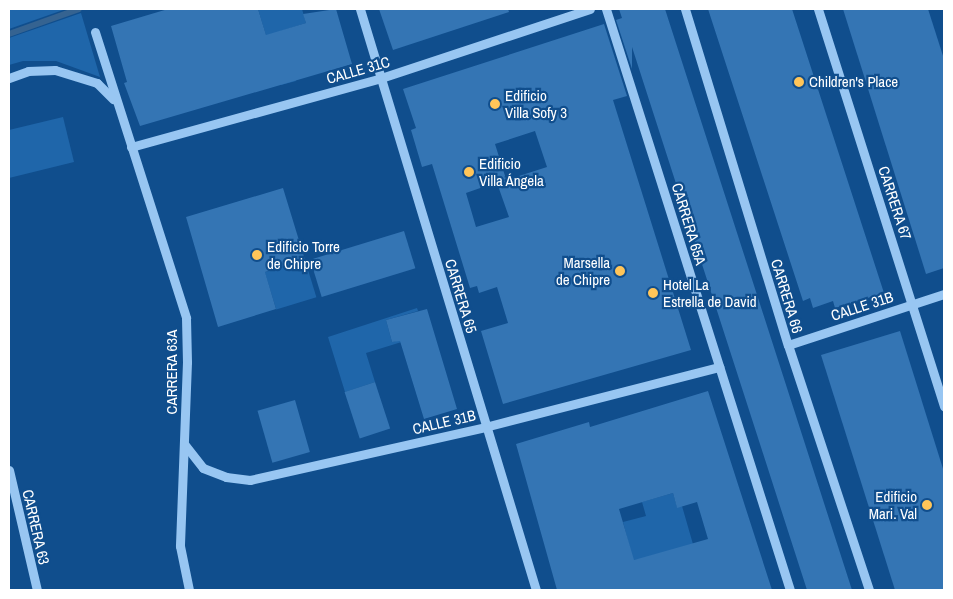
<!DOCTYPE html>
<meta charset="utf-8">
<style>
body{margin:0}
#map{position:relative;width:953px;height:599px;overflow:hidden;background:#104e8d;font-family:"Archivo Narrow",sans-serif}
div>[style]{position:absolute}
[style*='--x']{left:calc(var(--x)*1px);top:calc(var(--y)*1px);width:calc(var(--w)*1px);rotate:calc(var(--a)*1deg)}
.green>*{inset:0;background:#1f66aa;transform-origin:0 0}
.stream>*{height:6px;margin:-3px;padding:0 3px;transform-origin:3px;border-radius:3px;background:#356391}
.building>*{inset:0;background:#3475b4;transform-origin:0 0}
.minor>*{height:9px;margin:-4.5px;padding:0 4.5px;transform-origin:4.5px;border-radius:4.5px;background:#98c6f2}
.dots>*{width:14px;height:14px;translate:-50% -50%;box-sizing:border-box;border:2px solid #104e8d;border-radius:50%}
span{translate:-50% -50%;white-space:nowrap;text-align:center;line-height:1.15;-webkit-text-stroke:4.5px #104e8d;paint-order:stroke}
.street-label{font-size:15px;color:#fff}
.poi-label{font-size:15px;color:#fff}
.left{translate:0 -50%;text-align:left}
.right{translate:-100% -50%;text-align:right}
.frame{position:absolute;inset:0;border:10px solid #fff;pointer-events:none}
</style>
<div id="map">
<div class="green">
<i style="clip-path:polygon(9px 9px,66px 9px,9px 29px)"></i>
<i style="clip-path:polygon(258px 9px,302px 9px,306px 23px,281px 31px,296px 81px,281px 85px)"></i>
<i style="clip-path:polygon(81px 13px,100px 77px,56px 61px,23px 61px,9px 65px,9px 38px)"></i>
<i style="clip-path:polygon(63px 117px,74px 162px,9px 178px,9px 130px)"></i>
<i style="left:305px;top:260px;width:39px;height:42px;rotate:73deg"></i>
<i style="clip-path:polygon(417px 308px,418px 311px,386px 320px,392px 342px,434px 332px,366px 353px,375px 382px,345px 392px,328px 337px)"></i>
<i style="clip-path:polygon(673px 493px,677px 507px,682px 506px,697px 558px,633px 560px,623px 522px,646px 516px,642px 502px)"></i>
</div>
<div class="stream">
<i style="--x:9;--y:34;--w:74;--a:-19.7"></i>
</div>
<div class="building">
<i style="clip-path:polygon(168px 9px,258px 9px,266px 35px,306px 23px,303px 14px,336px 9px,352px 64px,140px 126px,124px 83px,127px 82px,111px 26px)"></i>
<i style="clip-path:polygon(379px 9px,508px 9px,509px 12px,393px 50px)"></i>
<i style="clip-path:polygon(619px 9px,665px 9px,852px 590px,807px 590px,632px 47px,632px 69px,616px 20px,622px 18px)"></i>
<i style="clip-path:polygon(708px 9px,792px 9px,884px 293px,835px 308px,833px 301px,813px 308px,810px 298px,803px 301px)"></i>
<i style="clip-path:polygon(843px 9px,928px 9px,944px 59px,944px 268px,926px 274px)"></i>
<i style="clip-path:polygon(evenodd,604px 24px,627px 96px,613px 100px,691px 350px,503px 404px,481px 331px,508px 323px,497px 287px,479px 293px,477px 286px,470px 288px,432px 164px,422px 167px,411px 130px,416px 128px,403px 89px,604px 24px,535px 131px,547px 167px,497px 183px,509px 217px,476px 227px,466px 193px,506px 179px,495px 144px,535px 131px)"></i>
<i style="clip-path:polygon(283px 188px,305px 260px,265px 272px,276px 309px,218px 327px,186px 217px)"></i>
<i style="left:404px;top:231px;width:39px;height:98px;rotate:73deg"></i>
<i style="clip-path:polygon(427px 309px,457px 409px,424px 419px,400px 341px,392px 342px,386px 320px)"></i>
<i style="clip-path:polygon(900px 331px,944px 472px,944px 590px,895px 590px,821px 355px)"></i>
<i style="left:375px;top:382px;width:49px;height:32px;rotate:72deg"></i>
<i style="clip-path:polygon(evenodd,708px 391px,772px 590px,557px 590px,516px 444px,589px 422px,590px 427px,708px 391px,673px 493px,677px 508px,697px 502px,708px 539px,634px 560px,619px 509px,673px 493px)"></i>
<i style="left:295px;top:400px;width:54px;height:39px;rotate:74deg"></i>
</div>
<div class="minor">
<i style="--x:360;--y:9;--w:607;--a:73.15"></i>
<i style="--x:606;--y:9;--w:609;--a:72.43"></i>
<i style="--x:685;--y:9;--w:351;--a:73"></i>
<i style="--x:788;--y:345;--w:258;--a:71.7"></i>
<i style="--x:818;--y:9;--w:417;--a:72.4"></i>
<i style="--x:95;--y:32;--w:300;--a:72.3"></i>
<i style="--x:186;--y:318;--w:44;--a:88.7"></i>
<i style="--x:187;--y:362;--w:184;--a:92.2"></i>
<i style="--x:180;--y:546;--w:45;--a:78.4"></i>
<i style="--x:9;--y:78;--w:20;--a:-20"></i>
<i style="--x:28;--y:71;--w:27;--a:-2"></i>
<i style="--x:55;--y:70;--w:44;--a:17.2"></i>
<i style="--x:97;--y:83;--w:23;--a:45"></i>
<i style="--x:131;--y:147;--w:259;--a:-15.4"></i>
<i style="--x:381;--y:78;--w:220;--a:-18.3"></i>
<i style="--x:788;--y:345;--w:164;--a:-18.1"></i>
<i style="--x:185;--y:445;--w:29;--a:52"></i>
<i style="--x:203;--y:468;--w:25;--a:21"></i>
<i style="--x:226;--y:477;--w:24;--a:7"></i>
<i style="--x:250;--y:480;--w:241;--a:-12.7"></i>
<i style="--x:485;--y:427;--w:242;--a:-14.4"></i>
<i style="--x:9;--y:470;--w:123;--a:76.9"></i>
</div>
<div class="dots">
<i style="left:799px;top:82px;background:#ffc559"></i>
<i style="left:495px;top:104px;background:#ffc559"></i>
<i style="left:469px;top:172px;background:#ffc559"></i>
<i style="left:257px;top:255px;background:#ffc559"></i>
<i style="left:620px;top:271px;background:#ffc559"></i>
<i style="left:653px;top:293px;background:#ffc559"></i>
<i style="left:927px;top:505px;background:#ffc559"></i>
</div>
<div class="street-label">
<span style="left:358px;top:70px;rotate:-16deg">CALLE 31C</span>
<span style="left:895px;top:203px;rotate:72deg">CARRERA 67</span>
<span style="left:689px;top:224px;rotate:73deg">CARRERA 65A</span>
<span style="left:461px;top:296px;rotate:73deg">CARRERA 65</span>
<span style="left:787px;top:296px;rotate:73deg">CARRERA 66</span>
<span style="left:862px;top:306px;rotate:-18deg">CALLE 31B</span>
<span style="left:172px;top:372px;rotate:-90deg">CARRERA 63A</span>
<span style="left:444px;top:422px;rotate:-13deg">CALLE 31B</span>
<span style="left:36px;top:527px;rotate:77deg">CARRERA 63</span>
</div>
<div class="poi-label">
<span class="left" style="left:809px;top:82px">Children's Place</span>
<span class="left" style="left:505px;top:104px">Edificio<br>Villa Sofy 3</span>
<span class="left" style="left:479px;top:172px">Edificio<br>Villa Ángela</span>
<span class="left" style="left:267px;top:255px">Edificio Torre<br>de Chipre</span>
<span class="right" style="left:610px;top:271px">Marsella<br>de Chipre</span>
<span class="left" style="left:663px;top:293px">Hotel La<br>Estrella de David</span>
<span class="right" style="left:917px;top:505px">Edificio<br>Mari. Val</span>
</div>
<div class="frame"></div>
</div>
